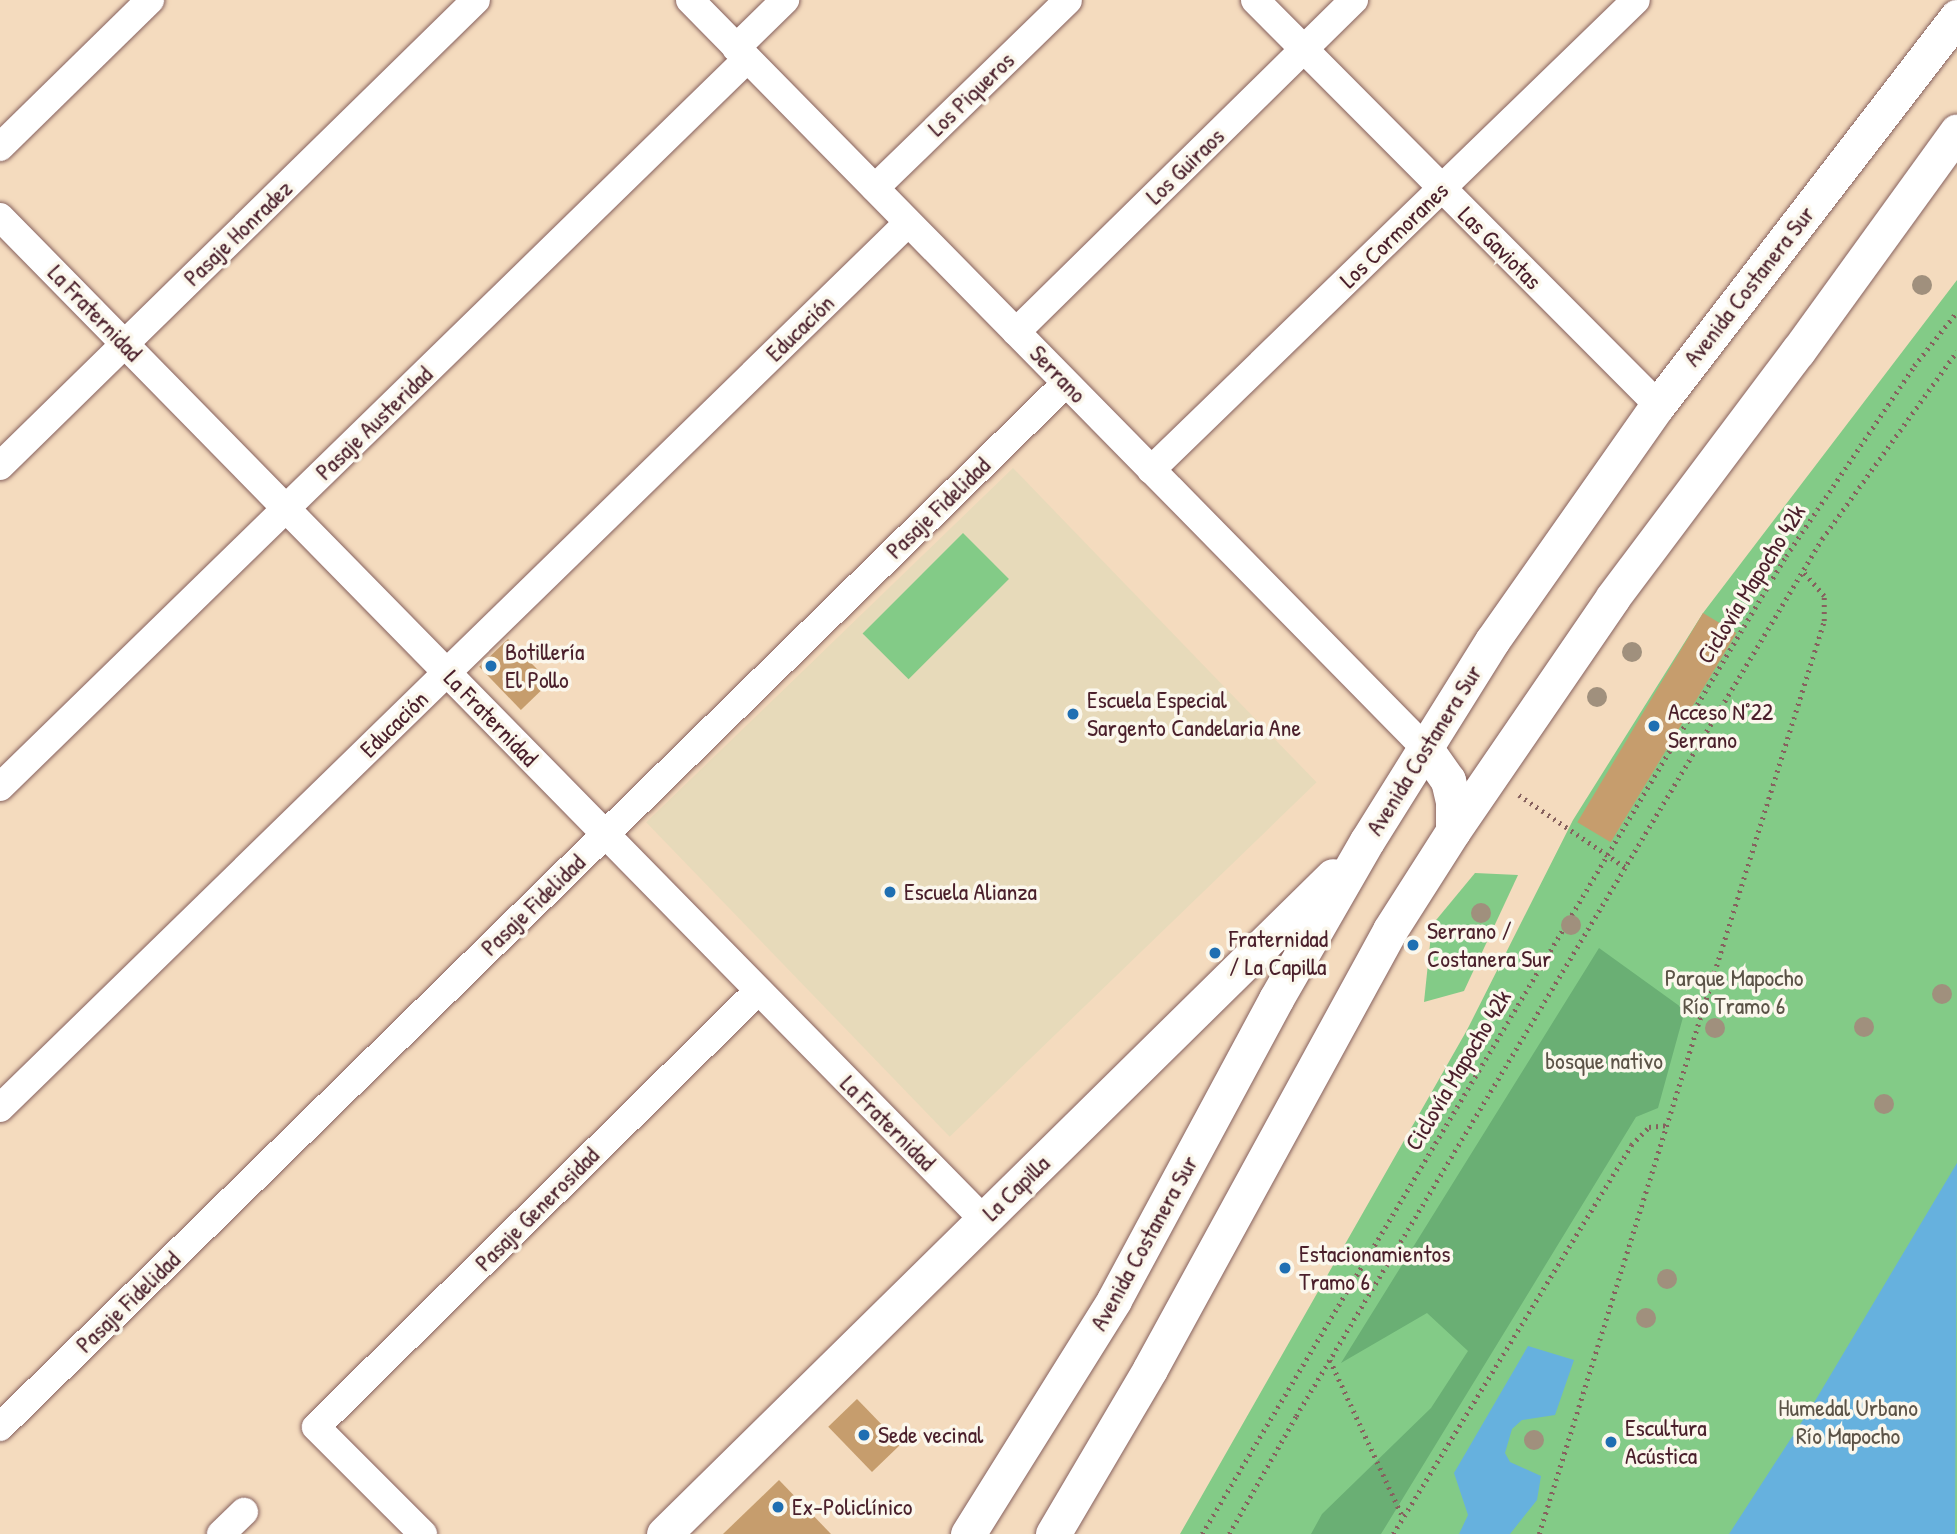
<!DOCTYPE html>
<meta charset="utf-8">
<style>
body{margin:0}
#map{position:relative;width:1957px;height:1534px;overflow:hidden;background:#f4dbbe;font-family:"Patrick Hand",sans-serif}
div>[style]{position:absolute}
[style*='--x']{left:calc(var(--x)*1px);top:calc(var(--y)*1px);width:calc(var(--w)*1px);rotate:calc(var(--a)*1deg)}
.built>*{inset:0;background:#e7daba;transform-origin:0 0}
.green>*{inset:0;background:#83cb87;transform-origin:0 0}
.forest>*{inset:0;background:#6aaf74}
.water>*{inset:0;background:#66b1de}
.building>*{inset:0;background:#c69d6d;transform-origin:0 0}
.path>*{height:4.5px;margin-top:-2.25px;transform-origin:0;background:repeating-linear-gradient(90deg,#86615e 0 2px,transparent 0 7px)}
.roads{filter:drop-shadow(0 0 2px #86615e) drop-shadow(0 0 2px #86615e)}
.minor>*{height:28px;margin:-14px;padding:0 14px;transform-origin:14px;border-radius:14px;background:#fff}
.tertiary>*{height:35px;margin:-17.5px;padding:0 17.5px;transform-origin:17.5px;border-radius:17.5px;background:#fff}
.trees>*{width:20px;height:20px;margin:-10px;border-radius:50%;background:#a0907d}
.dots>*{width:19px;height:19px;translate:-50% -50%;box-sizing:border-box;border:4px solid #fbf7ec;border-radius:50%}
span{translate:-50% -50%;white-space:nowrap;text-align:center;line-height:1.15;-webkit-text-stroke:7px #fbf7ec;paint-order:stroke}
.street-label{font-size:24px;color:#4a1f2b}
.poi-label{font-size:24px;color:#4a1f2b}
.left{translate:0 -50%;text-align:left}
.park-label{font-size:24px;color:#5b5347}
</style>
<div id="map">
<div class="built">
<i style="left:1013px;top:468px;width:437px;height:510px;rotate:46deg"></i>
</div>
<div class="green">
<i style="clip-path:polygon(1957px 280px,1957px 1534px,1180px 1534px,1467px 1030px,1573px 820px,1703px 613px)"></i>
<i style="left:963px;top:533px;width:65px;height:142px;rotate:45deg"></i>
<i style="clip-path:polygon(1475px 873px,1518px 875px,1464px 991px,1424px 1002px,1432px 925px)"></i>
</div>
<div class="forest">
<i style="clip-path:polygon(1599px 948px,1685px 1010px,1658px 1108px,1636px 1117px,1381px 1534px,1311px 1534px,1322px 1514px,1431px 1408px,1468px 1351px,1427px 1313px,1341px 1363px)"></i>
</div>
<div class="water">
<i style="clip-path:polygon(1957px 1163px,1955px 1534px,1729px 1534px,1812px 1406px)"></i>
<i style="clip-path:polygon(1528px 1346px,1574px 1360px,1555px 1415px,1522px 1420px,1512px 1429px,1505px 1453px,1510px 1462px,1541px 1476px,1537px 1500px,1510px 1534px,1459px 1534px,1468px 1515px,1454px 1473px)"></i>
</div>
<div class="building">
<i style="left:1703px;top:613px;width:39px;height:244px;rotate:31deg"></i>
<i style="left:508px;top:639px;width:60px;height:40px;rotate:46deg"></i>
<i style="left:857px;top:1399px;width:63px;height:40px;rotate:46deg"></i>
<i style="clip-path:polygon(779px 1480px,831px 1534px,723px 1534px)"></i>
</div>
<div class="path">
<i style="--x:1519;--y:795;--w:128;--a:34.2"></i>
<i style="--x:1330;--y:1360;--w:171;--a:65.1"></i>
<i style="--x:1202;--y:1534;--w:1139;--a:-59.16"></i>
<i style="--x:1786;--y:556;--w:229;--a:-56"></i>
<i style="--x:1914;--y:366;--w:69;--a:-51.5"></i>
<i style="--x:1229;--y:1534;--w:136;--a:-60.4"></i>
<i style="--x:1296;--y:1416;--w:1023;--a:-59.05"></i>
<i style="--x:1822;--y:539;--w:231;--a:-54.3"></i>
<i style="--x:1393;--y:1534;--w:456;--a:-58.5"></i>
<i style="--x:1631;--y:1145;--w:25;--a:-45"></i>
<i style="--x:1649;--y:1127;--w:18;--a:-6"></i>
<i style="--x:1539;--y:1534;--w:956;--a:-72.66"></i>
<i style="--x:1824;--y:621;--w:25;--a:-90"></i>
<i style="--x:1824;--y:596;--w:33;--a:-131"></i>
</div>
<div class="roads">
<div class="minor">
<i style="--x:690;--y:0;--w:1050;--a:45.5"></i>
<i style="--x:1255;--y:0;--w:571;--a:45.14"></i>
<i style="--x:736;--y:48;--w:69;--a:-44.4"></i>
<i style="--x:0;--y:147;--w:210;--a:-44.4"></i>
<i style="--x:875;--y:188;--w:269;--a:-44.2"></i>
<i style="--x:0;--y:217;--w:1404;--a:45.55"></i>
<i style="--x:1016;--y:332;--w:474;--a:-44.5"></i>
<i style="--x:0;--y:466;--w:666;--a:-44.39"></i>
<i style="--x:1151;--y:470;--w:675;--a:-44.1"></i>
<i style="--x:0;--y:787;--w:1043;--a:-44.26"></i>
<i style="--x:0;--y:1108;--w:1268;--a:-44.27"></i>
<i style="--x:0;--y:1427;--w:1492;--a:-44.4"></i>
<i style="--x:221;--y:1534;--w:32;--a:-44"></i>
<i style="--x:423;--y:1534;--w:151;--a:-135"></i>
<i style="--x:316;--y:1427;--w:621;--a:-44.61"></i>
</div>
<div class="tertiary">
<i style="--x:1426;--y:749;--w:38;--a:55"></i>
<i style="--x:1448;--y:780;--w:22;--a:77"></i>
<i style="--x:1453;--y:801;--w:30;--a:90"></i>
<i style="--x:664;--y:1534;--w:938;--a:-44.53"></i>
<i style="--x:968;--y:1534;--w:276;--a:-58"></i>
<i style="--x:1114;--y:1300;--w:342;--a:-61.7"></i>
<i style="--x:1276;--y:999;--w:182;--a:-60.1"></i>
<i style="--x:1367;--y:841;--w:236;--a:-58"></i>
<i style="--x:1492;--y:641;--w:289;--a:-54.9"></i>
<i style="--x:1658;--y:405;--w:490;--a:-52.4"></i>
<i style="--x:1053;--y:1534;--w:191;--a:-59.5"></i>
<i style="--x:1150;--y:1369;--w:500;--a:-61.33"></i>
<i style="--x:1390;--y:930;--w:117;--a:-57.5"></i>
<i style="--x:1453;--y:831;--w:283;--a:-55.6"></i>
<i style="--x:1613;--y:597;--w:308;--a:-53.1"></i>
<i style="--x:1798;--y:351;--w:271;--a:-54.1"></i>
</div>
</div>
<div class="trees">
<i style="left:1922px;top:285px"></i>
<i style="left:1632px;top:652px"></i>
<i style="left:1597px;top:697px"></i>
<i style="left:1481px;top:913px"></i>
<i style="left:1571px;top:925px"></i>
<i style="left:1942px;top:994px"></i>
<i style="left:1864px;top:1027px"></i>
<i style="left:1715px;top:1028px"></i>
<i style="left:1884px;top:1104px"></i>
<i style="left:1667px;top:1279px"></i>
<i style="left:1646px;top:1318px"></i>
<i style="left:1534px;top:1440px"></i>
</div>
<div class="dots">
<i style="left:491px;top:666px;background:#1f6fb2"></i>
<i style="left:1073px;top:714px;background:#1f6fb2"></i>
<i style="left:1654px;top:726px;background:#1f6fb2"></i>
<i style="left:890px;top:892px;background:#1f6fb2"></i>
<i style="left:1413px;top:945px;background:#1f6fb2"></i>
<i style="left:1215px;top:953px;background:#1f6fb2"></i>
<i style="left:1285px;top:1268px;background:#1f6fb2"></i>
<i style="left:864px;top:1435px;background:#1f6fb2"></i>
<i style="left:1611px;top:1442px;background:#1f6fb2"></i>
<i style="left:778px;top:1507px;background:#1f6fb2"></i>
</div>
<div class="street-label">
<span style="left:971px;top:94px;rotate:-44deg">Los Piqueros</span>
<span style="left:1185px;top:166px;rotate:-44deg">Los Guiraos</span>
<span style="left:238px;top:233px;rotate:-44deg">Pasaje Honradez</span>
<span style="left:1394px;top:235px;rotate:-44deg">Los Cormoranes</span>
<span style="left:1500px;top:248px;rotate:45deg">Las Gaviotas</span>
<span style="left:1749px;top:286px;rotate:-52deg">Avenida Costanera Sur</span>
<span style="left:95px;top:313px;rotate:46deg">La Fraternidad</span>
<span style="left:800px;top:328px;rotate:-44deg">Educación</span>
<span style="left:1058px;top:374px;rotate:46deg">Serrano</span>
<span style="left:374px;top:423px;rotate:-44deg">Pasaje Austeridad</span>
<span style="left:938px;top:508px;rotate:-44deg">Pasaje Fidelidad</span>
<span style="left:1751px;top:584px;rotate:-58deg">Ciclovía Mapocho 42k</span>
<span style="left:491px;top:718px;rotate:46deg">La Fraternidad</span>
<span style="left:394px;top:724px;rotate:-44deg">Educación</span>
<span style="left:1424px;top:750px;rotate:-58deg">Avenida Costanera Sur</span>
<span style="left:533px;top:905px;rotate:-44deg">Pasaje Fidelidad</span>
<span style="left:1458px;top:1070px;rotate:-59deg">Ciclovía Mapocho 42k</span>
<span style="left:888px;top:1123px;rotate:45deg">La Fraternidad</span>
<span style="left:1016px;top:1188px;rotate:-44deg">La Capilla</span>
<span style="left:537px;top:1209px;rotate:-45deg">Pasaje Generosidad</span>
<span style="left:1144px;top:1243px;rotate:-61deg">Avenida Costanera Sur</span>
<span style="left:128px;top:1302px;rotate:-44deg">Pasaje Fidelidad</span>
</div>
<div class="poi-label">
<span class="left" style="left:505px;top:666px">Botillería<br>El Pollo</span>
<span class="left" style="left:1087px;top:714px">Escuela Especial<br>Sargento Candelaria Ane</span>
<span class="left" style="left:1668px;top:726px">Acceso N°22<br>Serrano</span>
<span class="left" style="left:904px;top:892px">Escuela Alianza</span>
<span class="left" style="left:1427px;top:945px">Serrano /<br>Costanera Sur</span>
<span class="left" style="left:1229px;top:953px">Fraternidad<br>/ La Capilla</span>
<span class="left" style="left:1299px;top:1268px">Estacionamientos<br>Tramo 6</span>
<span class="left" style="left:1625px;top:1442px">Escultura<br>Acústica</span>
<span class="left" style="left:878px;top:1435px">Sede vecinal</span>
<span class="left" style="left:792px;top:1507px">Ex-Policlínico</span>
</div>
<div class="park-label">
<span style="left:1734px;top:992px">Parque Mapocho<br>Río Tramo 6</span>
<span style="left:1604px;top:1061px">bosque nativo</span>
<span style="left:1848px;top:1422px">Humedal Urbano<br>Río Mapocho</span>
</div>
</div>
